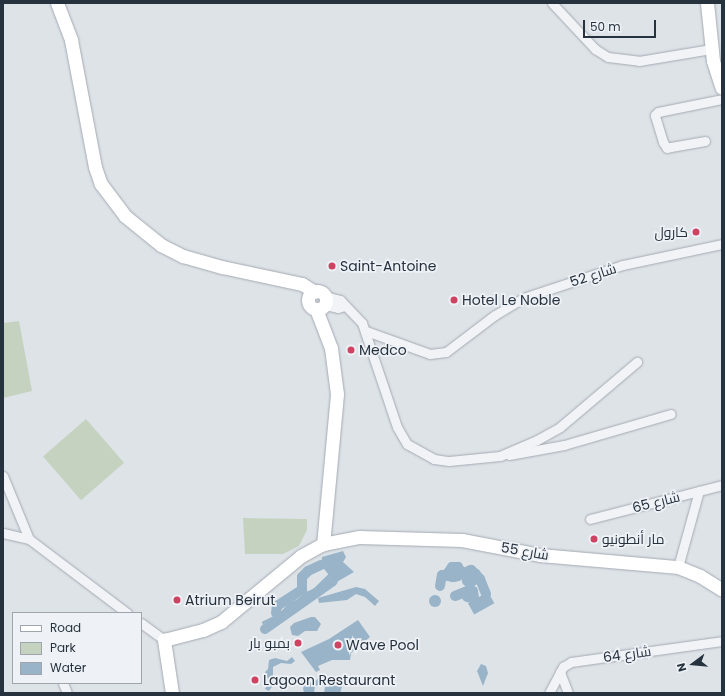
<!DOCTYPE html>
<meta charset="utf-8">
<style>
body{margin:0}
#map{position:relative;width:725px;height:696px;overflow:hidden;background:#dee3e8;font-family:Poppins,Cairo,sans-serif}
div>[style]{position:absolute}
[style*='--x']{left:calc(var(--x)*1px);top:calc(var(--y)*1px);width:calc(var(--w)*1px);rotate:calc(var(--a)*1deg)}
.green>*{inset:0;background:#c6d2c0;transform-origin:0 0}
.water>*{inset:0;background:#99b4c8;transform-origin:0 0}
.round{border-radius:50%}
.stream>*{height:3px;margin:-1.5px;padding:0 1.5px;transform-origin:1.5px;border-radius:1.5px;background:#99b4c8}
.canal>*{height:10px;margin:-5px;padding:0 5px;transform-origin:5px;border-radius:5px;background:#99b4c8}
.roads{filter:drop-shadow(0 0 1px #a3aab2) drop-shadow(0 0 1px #a3aab2)}
.street>*{height:9px;margin:-4.5px;padding:0 4.5px;transform-origin:4.5px;border-radius:4.5px;background:#f1f3f6}
.secondary>*{height:13px;margin:-6.5px;padding:0 6.5px;transform-origin:6.5px;border-radius:6.5px;background:#fff}
.secondary>.ring{margin:-6.5px;padding:0;box-sizing:content-box;background:none;border:13px solid #fff;border-radius:50%}
.dots>*{width:11px;height:11px;translate:-50% -50%;box-sizing:border-box;border:2px solid #eef2f6;border-radius:50%}
span{translate:-50% -50%;white-space:nowrap;text-align:center;line-height:1.15;-webkit-text-stroke:3.5px #eef2f6;paint-order:stroke}
.poi-label{font-size:14px;color:#27323f}
.right{translate:-100% -50%;text-align:right}
.left{translate:0 -50%;text-align:left}
.street-label{font-size:14px;color:#27323f}
.frame{position:absolute;inset:0;border:4px solid #27323f;pointer-events:none}
.legend{position:absolute;left:12px;top:612px;width:130px;height:72px;box-sizing:border-box;background:#eef2f6;border:1px solid #9ea5ad;margin:0;padding:5px 7px;list-style:none;font-size:12px;color:#27323f}
.legend li{display:flex;align-items:center;gap:8px;height:20px}
.legend b{width:20px;border:1px solid #9ea5ad}
.north{position:absolute;left:673px;top:644px;width:40px;height:40px;-webkit-text-stroke:3px #eef2f6;paint-order:stroke;rotate:254deg;font-size:11px;font-weight:700;line-height:16px;text-align:center;color:#27323f}
.north::after{content:'';display:block;margin:auto;width:14px;height:18px;background:#27323f;clip-path:polygon(50% 0,100% 100%,50% 72%,0 100%)}
.scale{position:absolute;left:583px;top:20px;width:73px;height:18px;box-sizing:border-box;border:2px solid #27323f;border-top:0;padding-left:5px;font-size:12px;line-height:14px;white-space:nowrap;color:#27323f;-webkit-text-stroke:3px #eef2f6;paint-order:stroke}
</style>
<div id="map">
<div class="green">
<i style="clip-path:polygon(19px 321px,32px 391px,3px 398px,3px 323px)"></i>
<i style="left:86px;top:419px;width:58px;height:57px;rotate:49deg"></i>
<i style="clip-path:polygon(243px 518px,307px 519px,307px 530px,299px 546px,283px 554px,245px 554px)"></i>
</div>
<div class="water">
<i style="clip-path:polygon(343px 551px,346px 557px,343px 562px,354px 572px,335px 583px,321px 565px,322px 557px)"></i>
<i style="clip-path:polygon(356px 587px,365px 589px,379px 601px,375px 606px,365px 597px,356px 594px,347px 600px,319px 603px,318px 598px)"></i>
<i style="left:488px;top:592px;width:13px;height:23px;rotate:61deg"></i>
<i class="round" style="left:429px;top:595px;width:12px;height:12px"></i>
<i style="clip-path:polygon(311px 617px,315px 617px,321px 624px,317px 631px,305px 631px,298px 636px,292px 635px,290px 627px,294px 623px)"></i>
<i style="clip-path:polygon(358px 620px,370px 637px,351px 653px,350px 660px,332px 660px,318px 666px,320px 670px,316px 672px,301px 652px,329px 639px)"></i>
<i style="clip-path:polygon(292px 657px,295px 661px,291px 664px,281px 663px,273px 667px,273px 685px,269px 691px,265px 689px,269px 681px,265px 672px,268px 669px,269px 660px,275px 658px,287px 661px)"></i>
<i style="clip-path:polygon(481px 664px,486px 666px,488px 673px,483px 686px,477px 671px)"></i>
<i style="clip-path:polygon(321px 676px,331px 685px,342px 687px,340px 693px,324px 693px,325px 687px,320px 685px,315px 686px,314px 693px,304px 693px,303px 688px,307px 682px,313px 683px)"></i>
</div>
<div class="stream">
<i style="--x:284;--y:611;--w:28;--a:-39"></i>
<i style="--x:306;--y:593;--w:13;--a:-23"></i>
<i style="--x:318;--y:588;--w:16;--a:-38"></i>
<i style="--x:263;--y:622;--w:19;--a:-25"></i>
<i style="--x:280;--y:614;--w:13;--a:-48"></i>
<i style="--x:289;--y:604;--w:20;--a:-24"></i>
<i style="--x:307;--y:596;--w:30;--a:-44"></i>
<i style="--x:265;--y:625;--w:9;--a:-36"></i>
</div>
<div class="canal">
<i style="--x:440;--y:586;--w:11;--a:-80"></i>
<i style="--x:442;--y:575;--w:11;--a:10"></i>
<i style="--x:453;--y:577;--w:5;--a:-11"></i>
<i style="--x:458;--y:576;--w:3;--a:-45"></i>
<i style="--x:460;--y:574;--w:2;--a:-63"></i>
<i style="--x:461;--y:572;--w:6;--a:-121"></i>
<i style="--x:458;--y:567;--w:6;--a:180"></i>
<i style="--x:452;--y:567;--w:7;--a:124"></i>
<i style="--x:448;--y:573;--w:2;--a:63"></i>
<i style="--x:449;--y:575;--w:4;--a:27"></i>
<i style="--x:453;--y:577;--w:4;--a:-14"></i>
<i style="--x:457;--y:576;--w:4;--a:-45"></i>
<i style="--x:460;--y:573;--w:5;--a:-112"></i>
<i style="--x:458;--y:568;--w:6;--a:180"></i>
<i style="--x:452;--y:568;--w:6;--a:121"></i>
<i style="--x:449;--y:573;--w:5;--a:37"></i>
<i style="--x:453;--y:576;--w:1;--a:-45"></i>
<i style="--x:454;--y:575;--w:2;--a:0"></i>
<i style="--x:456;--y:575;--w:5;--a:-11"></i>
<i style="--x:461;--y:574;--w:11;--a:-22"></i>
<i style="--x:471;--y:570;--w:6;--a:39"></i>
<i style="--x:476;--y:574;--w:4;--a:76"></i>
<i style="--x:477;--y:578;--w:7;--a:146"></i>
<i style="--x:471;--y:582;--w:4;--a:-166"></i>
<i style="--x:467;--y:581;--w:8;--a:-83"></i>
<i style="--x:468;--y:573;--w:6;--a:9"></i>
<i style="--x:474;--y:574;--w:5;--a:37"></i>
<i style="--x:478;--y:577;--w:3;--a:45"></i>
<i style="--x:480;--y:579;--w:16;--a:68"></i>
<i style="--x:455;--y:596;--w:16;--a:-22"></i>
<i style="--x:470;--y:590;--w:3;--a:18"></i>
<i style="--x:473;--y:591;--w:7;--a:82"></i>
<i style="--x:474;--y:598;--w:7;--a:-172"></i>
<i style="--x:276;--y:613;--w:7;--a:-82"></i>
<i style="--x:277;--y:606;--w:30;--a:-33"></i>
<i style="--x:302;--y:590;--w:13;--a:-90"></i>
<i style="--x:302;--y:577;--w:8;--a:-45"></i>
<i style="--x:308;--y:571;--w:14;--a:-25"></i>
<i style="--x:265;--y:629;--w:83;--a:-35.2"></i>
</div>
<div class="roads">
<div class="street">
<i style="--x:552;--y:3;--w:63;--a:46.9"></i>
<i style="--x:595;--y:49;--w:15;--a:32"></i>
<i style="--x:608;--y:57;--w:31;--a:7"></i>
<i style="--x:639;--y:61;--w:73;--a:-9.5"></i>
<i style="--x:705;--y:141;--w:39;--a:170"></i>
<i style="--x:667;--y:148;--w:7;--a:-124"></i>
<i style="--x:663;--y:142;--w:28;--a:-107"></i>
<i style="--x:655;--y:115;--w:4;--a:-45"></i>
<i style="--x:658;--y:112;--w:65;--a:-11.5"></i>
<i style="--x:325;--y:296;--w:16;--a:15"></i>
<i style="--x:340;--y:300;--w:32;--a:46"></i>
<i style="--x:362;--y:323;--w:110;--a:71.4"></i>
<i style="--x:397;--y:427;--w:20;--a:60"></i>
<i style="--x:407;--y:444;--w:31;--a:29"></i>
<i style="--x:434;--y:459;--w:15;--a:8"></i>
<i style="--x:449;--y:461;--w:51;--a:-5.6"></i>
<i style="--x:500;--y:456;--w:40;--a:-23.4"></i>
<i style="--x:537;--y:440;--w:26;--a:-29"></i>
<i style="--x:560;--y:427;--w:101;--a:-40.2"></i>
<i style="--x:325;--y:305;--w:13;--a:13"></i>
<i style="--x:338;--y:308;--w:6;--a:-18"></i>
<i style="--x:366;--y:331;--w:68;--a:19.8"></i>
<i style="--x:430;--y:354;--w:16;--a:-7"></i>
<i style="--x:446;--y:352;--w:61;--a:-37.1"></i>
<i style="--x:495;--y:315;--w:33;--a:-31"></i>
<i style="--x:523;--y:298;--w:105;--a:-18.3"></i>
<i style="--x:623;--y:265;--w:101;--a:-12"></i>
<i style="--x:509;--y:455;--w:56;--a:-10.3"></i>
<i style="--x:564;--y:445;--w:111;--a:-16.2"></i>
<i style="--x:3;--y:476;--w:68;--a:67.6"></i>
<i style="--x:590;--y:519;--w:136;--a:-14.4"></i>
<i style="--x:3;--y:533;--w:27;--a:13"></i>
<i style="--x:29;--y:539;--w:123;--a:37.1"></i>
<i style="--x:678;--y:567;--w:79;--a:-74.6"></i>
<i style="--x:141;--y:623;--w:29;--a:36"></i>
<i style="--x:560;--y:672;--w:22;--a:69"></i>
<i style="--x:63;--y:683;--w:11;--a:68"></i>
<i style="--x:549;--y:693;--w:30;--a:-62"></i>
<i style="--x:563;--y:667;--w:9;--a:-32"></i>
<i style="--x:571;--y:662;--w:152;--a:-7.9"></i>
</div>
<div class="secondary">
<i style="--x:57;--y:3;--w:40;--a:69"></i>
<i style="--x:71;--y:40;--w:129;--a:79.3"></i>
<i style="--x:95;--y:167;--w:18;--a:71"></i>
<i style="--x:101;--y:184;--w:40;--a:53"></i>
<i style="--x:125;--y:216;--w:46;--a:38.9"></i>
<i style="--x:161;--y:245;--w:25;--a:27"></i>
<i style="--x:183;--y:256;--w:41;--a:15.8"></i>
<i style="--x:222;--y:267;--w:82;--a:12"></i>
<i style="--x:302;--y:284;--w:15;--a:32"></i>
<i style="--x:707;--y:3;--w:58;--a:84.1"></i>
<i style="--x:713;--y:61;--w:28;--a:72"></i>
<i class="ring" style="left:308px;top:291px;width:5px;height:5px"></i>
<i style="--x:316;--y:309;--w:42;--a:69"></i>
<i style="--x:331;--y:348;--w:46;--a:82.6"></i>
<i style="--x:337;--y:394;--w:151;--a:95.3"></i>
<i style="--x:172;--y:693;--w:54;--a:-98.6"></i>
<i style="--x:164;--y:640;--w:40;--a:-14.4"></i>
<i style="--x:203;--y:630;--w:20;--a:-24"></i>
<i style="--x:221;--y:622;--w:104;--a:-39.5"></i>
<i style="--x:301;--y:556;--w:25;--a:-29"></i>
<i style="--x:323;--y:544;--w:37;--a:-11"></i>
<i style="--x:359;--y:537;--w:103;--a:1.7"></i>
<i style="--x:462;--y:540;--w:79;--a:10.9"></i>
<i style="--x:540;--y:555;--w:139;--a:5"></i>
<i style="--x:678;--y:567;--w:24;--a:22"></i>
<i style="--x:700;--y:576;--w:26;--a:32"></i>
</div>
</div>
<div class="dots">
<i style="left:696px;top:232px;background:#ce4262"></i>
<i style="left:332px;top:266px;background:#ce4262"></i>
<i style="left:454px;top:300px;background:#ce4262"></i>
<i style="left:351px;top:350px;background:#ce4262"></i>
<i style="left:594px;top:539px;background:#ce4262"></i>
<i style="left:177px;top:600px;background:#ce4262"></i>
<i style="left:298px;top:643px;background:#ce4262"></i>
<i style="left:338px;top:645px;background:#ce4262"></i>
<i style="left:255px;top:680px;background:#ce4262"></i>
</div>
<div class="poi-label">
<span class="right" style="left:688px;top:232px">كارول</span>
<span class="left" style="left:340px;top:266px">Saint-Antoine</span>
<span class="left" style="left:462px;top:300px">Hotel Le Noble</span>
<span class="left" style="left:359px;top:350px">Medco</span>
<span class="left" style="left:602px;top:539px">مار أنطونيو</span>
<span class="left" style="left:185px;top:600px">Atrium Beirut</span>
<span class="right" style="left:290px;top:643px">بمبو بار</span>
<span class="left" style="left:346px;top:645px">Wave Pool</span>
<span class="left" style="left:263px;top:680px">Lagoon Restaurant</span>
</div>
<div class="street-label">
<span style="left:593px;top:275px;rotate:-18deg">شارع 52</span>
<span style="left:656px;top:502px;rotate:-14deg">شارع 65</span>
<span style="left:525px;top:551px;rotate:10deg">شارع 55</span>
<span style="left:627px;top:654px;rotate:-8deg">شارع 64</span>
</div>
<div class="frame"></div>
<ul class="legend">
<li><b style="height:5px;background:#fff"></b>Road</li>
<li><b style="height:11px;background:#c6d2c0"></b>Park</li>
<li><b style="height:11px;background:#99b4c8"></b>Water</li>
</ul>
<div class="north">N</div>
<div class="scale">50 m</div>
</div>
